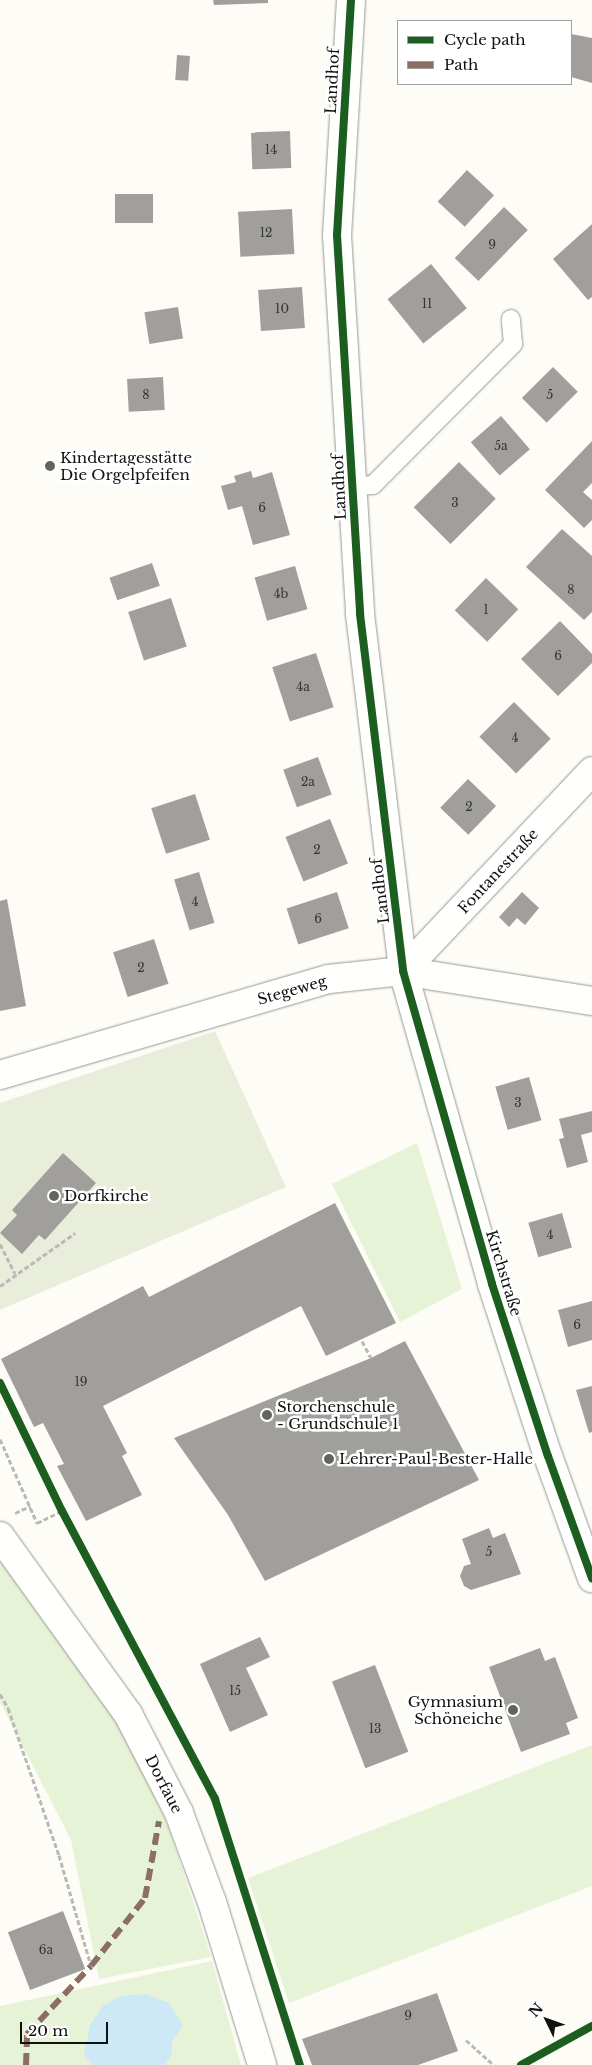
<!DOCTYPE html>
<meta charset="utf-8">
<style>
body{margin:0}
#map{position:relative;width:592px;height:2065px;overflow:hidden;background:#fdfcf7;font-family:"Libre Baskerville",serif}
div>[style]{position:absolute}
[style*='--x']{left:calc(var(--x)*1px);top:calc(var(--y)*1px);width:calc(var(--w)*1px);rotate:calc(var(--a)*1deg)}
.green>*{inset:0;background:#e7f3d7}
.cemetery>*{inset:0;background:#e9eedb}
.water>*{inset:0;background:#cde8f7}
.building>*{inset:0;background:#a19f9c;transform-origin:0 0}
.path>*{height:3px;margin-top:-1.5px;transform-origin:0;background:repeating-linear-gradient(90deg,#b9b9b8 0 5px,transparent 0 7.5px)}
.roads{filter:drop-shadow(0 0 1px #979795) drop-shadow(0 0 1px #979795)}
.lane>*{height:18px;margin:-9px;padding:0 9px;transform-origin:9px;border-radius:9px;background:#fffffe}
.street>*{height:28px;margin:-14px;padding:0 14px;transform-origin:14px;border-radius:14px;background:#fffffe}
.quiet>*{height:6px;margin-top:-3px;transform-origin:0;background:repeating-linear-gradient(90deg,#8d6e63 0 12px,transparent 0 18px)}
.cycleway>*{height:8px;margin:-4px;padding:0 4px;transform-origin:4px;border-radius:4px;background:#1b5e20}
.dots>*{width:14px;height:14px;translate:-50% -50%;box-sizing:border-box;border:2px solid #fff;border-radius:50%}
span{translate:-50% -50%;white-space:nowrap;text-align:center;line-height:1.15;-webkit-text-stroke:5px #fff;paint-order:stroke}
.number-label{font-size:12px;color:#353434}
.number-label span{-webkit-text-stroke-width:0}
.street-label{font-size:15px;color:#111}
.poi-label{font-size:15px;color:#111}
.left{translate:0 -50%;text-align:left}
.right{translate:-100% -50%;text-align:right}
.legend{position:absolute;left:397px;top:20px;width:175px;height:65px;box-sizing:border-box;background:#fff;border:1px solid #a0a0a0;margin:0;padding:6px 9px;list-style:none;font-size:15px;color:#111}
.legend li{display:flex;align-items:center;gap:10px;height:25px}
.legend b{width:25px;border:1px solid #a0a0a0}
.north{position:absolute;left:522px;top:1995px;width:50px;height:50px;-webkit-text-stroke:4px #fff;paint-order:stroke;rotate:312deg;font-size:14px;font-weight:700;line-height:20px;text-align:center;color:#111}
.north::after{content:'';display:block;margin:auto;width:18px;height:22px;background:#111;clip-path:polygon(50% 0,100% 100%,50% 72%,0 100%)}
.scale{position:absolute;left:20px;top:2022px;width:88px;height:22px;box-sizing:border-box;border:2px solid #111;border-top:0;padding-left:6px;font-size:15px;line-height:18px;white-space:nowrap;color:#111;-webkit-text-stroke:4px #fff;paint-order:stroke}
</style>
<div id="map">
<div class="green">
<i style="clip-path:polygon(417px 1143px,462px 1289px,400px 1322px,332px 1184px)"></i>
<i style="clip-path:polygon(0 1552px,120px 1721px,169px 1828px,211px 1957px,99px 1979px,71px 1840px,0 1702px)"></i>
<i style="clip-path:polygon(592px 1745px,592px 1886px,289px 2003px,248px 1878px)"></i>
<i style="clip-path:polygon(212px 1961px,241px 2065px,0 2065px,0 2006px)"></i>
</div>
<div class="cemetery">
<i style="clip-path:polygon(215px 1031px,286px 1187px,0 1310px,0 1103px)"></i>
</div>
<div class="water">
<i style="clip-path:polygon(145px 1994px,169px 2003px,183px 2025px,172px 2042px,171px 2056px,165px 2065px,93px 2065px,84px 2055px,90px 2025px,103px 2006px,120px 1996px)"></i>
</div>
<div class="building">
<i style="clip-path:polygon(213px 0,268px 0,268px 3px,214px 5px)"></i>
<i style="clip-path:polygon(571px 34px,592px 38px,592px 83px,571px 77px)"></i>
<i style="left:177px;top:55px;width:13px;height:25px;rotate:4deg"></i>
<i style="left:290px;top:131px;width:37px;height:39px;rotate:88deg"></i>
<i style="left:467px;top:170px;width:37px;height:43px;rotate:43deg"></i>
<i style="left:115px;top:194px;width:38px;height:29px"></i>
<i style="left:504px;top:207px;width:33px;height:71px;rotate:44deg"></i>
<i style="left:292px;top:209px;width:45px;height:54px;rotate:87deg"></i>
<i style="clip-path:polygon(592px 224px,592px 297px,588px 300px,553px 259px)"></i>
<i style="left:431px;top:264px;width:57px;height:56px;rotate:51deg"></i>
<i style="left:302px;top:287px;width:41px;height:44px;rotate:86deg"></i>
<i style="left:178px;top:307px;width:32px;height:34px;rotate:81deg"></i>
<i style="left:553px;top:367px;width:35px;height:44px;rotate:45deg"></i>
<i style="left:163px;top:377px;width:33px;height:36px;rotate:87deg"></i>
<i style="left:501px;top:416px;width:44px;height:40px;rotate:49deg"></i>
<i style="clip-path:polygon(592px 441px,592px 483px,583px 492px,592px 500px,592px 520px,584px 528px,545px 490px)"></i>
<i style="left:459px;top:462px;width:52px;height:64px;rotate:45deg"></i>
<i style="clip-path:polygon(251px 471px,253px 478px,272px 472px,290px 535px,253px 545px,242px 506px,228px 510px,221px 486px,236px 482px,234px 476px)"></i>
<i style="clip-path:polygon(562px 529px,592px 556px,592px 612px,584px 620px,526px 567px)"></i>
<i style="left:152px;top:563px;width:24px;height:45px;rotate:71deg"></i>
<i style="left:295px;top:566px;width:45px;height:42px;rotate:74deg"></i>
<i style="left:486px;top:578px;width:45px;height:45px;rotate:44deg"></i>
<i style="left:171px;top:598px;width:51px;height:45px;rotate:72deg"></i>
<i style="clip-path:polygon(560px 621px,592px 654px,592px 663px,558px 696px,521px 659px)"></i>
<i style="left:316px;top:653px;width:57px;height:46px;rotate:72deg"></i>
<i style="left:514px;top:702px;width:52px;height:49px;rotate:45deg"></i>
<i style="left:318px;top:757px;width:40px;height:37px;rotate:70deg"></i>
<i style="left:468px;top:779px;width:39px;height:40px;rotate:44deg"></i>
<i style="left:195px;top:794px;width:48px;height:46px;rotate:72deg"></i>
<i style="left:330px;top:819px;width:48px;height:48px;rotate:68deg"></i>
<i style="left:199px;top:872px;width:53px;height:26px;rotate:73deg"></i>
<i style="left:337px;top:892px;width:38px;height:53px;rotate:72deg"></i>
<i style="clip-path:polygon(522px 892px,539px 908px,525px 925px,517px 918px,509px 927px,499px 917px)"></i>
<i style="clip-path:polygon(7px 899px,26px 1006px,0 1011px,0 901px)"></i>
<i style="left:154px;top:939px;width:47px;height:43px;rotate:72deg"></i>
<i style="left:529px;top:1077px;width:45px;height:35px;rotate:74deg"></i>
<i style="clip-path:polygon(592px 1111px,592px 1132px,581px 1135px,588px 1162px,567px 1168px,559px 1139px,564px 1138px,559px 1119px)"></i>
<i style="clip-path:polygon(63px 1153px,96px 1183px,45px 1240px,39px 1235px,22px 1254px,0 1233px,17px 1215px,12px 1210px)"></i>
<i style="clip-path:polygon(335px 1203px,396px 1323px,326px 1356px,301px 1306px,103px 1406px,127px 1453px,122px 1456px,142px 1495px,86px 1521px,57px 1466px,64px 1464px,43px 1423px,34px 1427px,1px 1359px,143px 1286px,149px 1297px)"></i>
<i style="left:562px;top:1213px;width:36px;height:35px;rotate:74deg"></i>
<i style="clip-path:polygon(592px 1301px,592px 1340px,568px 1347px,558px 1310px)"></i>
<i style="clip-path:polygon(405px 1341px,479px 1480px,265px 1581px,228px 1515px,174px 1438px,371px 1358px)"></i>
<i style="clip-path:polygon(592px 1386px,592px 1432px,589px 1433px,576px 1390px)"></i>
<i style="clip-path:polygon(489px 1528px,493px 1538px,505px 1533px,521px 1574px,471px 1590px,464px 1586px,460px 1576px,464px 1566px,471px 1564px,462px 1539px)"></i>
<i style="clip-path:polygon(260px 1637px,270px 1657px,246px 1668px,268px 1715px,230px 1732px,200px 1664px)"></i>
<i style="clip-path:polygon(540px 1648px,545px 1661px,555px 1657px,578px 1718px,566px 1723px,570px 1734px,521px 1752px,489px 1667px)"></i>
<i style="left:375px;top:1665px;width:93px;height:46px;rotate:69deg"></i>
<i style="left:63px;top:1911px;width:62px;height:59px;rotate:69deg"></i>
<i style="clip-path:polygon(437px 1993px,458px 2051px,418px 2065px,312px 2065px,302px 2039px)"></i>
</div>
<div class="path">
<i style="--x:0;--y:1244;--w:33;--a:63"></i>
<i style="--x:0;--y:1286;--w:92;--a:-35.2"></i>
<i style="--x:362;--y:1341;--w:19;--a:62"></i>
<i style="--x:0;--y:1439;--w:92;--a:66.2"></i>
<i style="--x:37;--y:1523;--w:28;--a:-26"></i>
<i style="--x:15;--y:1513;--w:17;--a:-25"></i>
<i style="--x:0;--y:1694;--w:16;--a:60"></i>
<i style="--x:8;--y:1708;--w:156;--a:70.9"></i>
<i style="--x:59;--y:1855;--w:116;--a:73.9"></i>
<i style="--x:466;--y:2040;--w:38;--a:42"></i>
</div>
<div class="roads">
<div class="lane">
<i style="--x:353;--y:487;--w:20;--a:-6"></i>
<i style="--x:373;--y:485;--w:199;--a:-45.2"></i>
<i style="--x:513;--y:344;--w:25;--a:-95"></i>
</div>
<div class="street">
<i style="--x:351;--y:0;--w:235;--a:93.4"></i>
<i style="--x:337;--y:235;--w:380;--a:86.5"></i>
<i style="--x:360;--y:614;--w:360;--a:83.1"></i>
<i style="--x:403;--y:971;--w:325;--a:74.1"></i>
<i style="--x:492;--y:1284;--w:181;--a:72"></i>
<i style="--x:548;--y:1456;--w:130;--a:70.2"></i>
<i style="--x:403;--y:971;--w:275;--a:-46.6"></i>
<i style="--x:0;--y:1075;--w:343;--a:-16.3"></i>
<i style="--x:329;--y:979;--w:74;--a:-6.2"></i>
<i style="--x:403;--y:971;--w:191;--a:9"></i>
<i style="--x:0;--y:1536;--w:219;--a:54.3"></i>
<i style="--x:128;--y:1714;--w:111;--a:62.7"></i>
<i style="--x:179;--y:1813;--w:95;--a:69.7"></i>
<i style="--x:212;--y:1902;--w:170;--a:72.9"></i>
</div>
</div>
<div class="quiet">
<i style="--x:26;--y:2065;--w:31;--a:-88"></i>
<i style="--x:27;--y:2034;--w:93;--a:-46.7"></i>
<i style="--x:91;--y:1966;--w:87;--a:-51.5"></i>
<i style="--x:145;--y:1898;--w:78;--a:-79.7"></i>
</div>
<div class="cycleway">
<i style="--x:351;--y:0;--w:235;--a:93.4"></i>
<i style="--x:337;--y:235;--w:380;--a:86.5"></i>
<i style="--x:360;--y:614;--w:360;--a:83.1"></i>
<i style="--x:403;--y:971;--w:325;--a:74.1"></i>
<i style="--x:492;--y:1284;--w:181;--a:72"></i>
<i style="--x:548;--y:1456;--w:130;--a:70.2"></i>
<i style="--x:0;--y:1383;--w:142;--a:64.2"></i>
<i style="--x:62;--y:1511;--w:326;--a:62"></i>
<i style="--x:215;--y:1799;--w:279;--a:72.3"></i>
<i style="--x:521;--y:2065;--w:81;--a:-28.8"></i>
</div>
<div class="dots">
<i style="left:50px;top:466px;background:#646362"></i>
<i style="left:54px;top:1196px;background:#646362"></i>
<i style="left:267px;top:1415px;background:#646362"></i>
<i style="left:329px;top:1459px;background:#646362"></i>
<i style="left:513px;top:1710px;background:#646362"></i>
</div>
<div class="number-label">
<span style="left:271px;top:150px">14</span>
<span style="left:266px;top:233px">12</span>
<span style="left:492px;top:245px">9</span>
<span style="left:427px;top:304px">11</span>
<span style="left:282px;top:309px">10</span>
<span style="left:146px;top:395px">8</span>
<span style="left:550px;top:395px">5</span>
<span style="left:501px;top:446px">5a</span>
<span style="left:455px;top:503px">3</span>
<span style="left:262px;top:508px">6</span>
<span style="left:571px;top:590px">8</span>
<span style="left:281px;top:594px">4b</span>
<span style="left:486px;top:610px">1</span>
<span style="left:558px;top:656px">6</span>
<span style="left:303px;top:687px">4a</span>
<span style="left:515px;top:738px">4</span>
<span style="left:308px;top:782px">2a</span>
<span style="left:469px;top:807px">2</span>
<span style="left:317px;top:850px">2</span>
<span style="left:195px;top:902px">4</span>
<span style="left:318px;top:919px">6</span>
<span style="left:141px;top:968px">2</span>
<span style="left:518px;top:1103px">3</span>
<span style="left:550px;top:1235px">4</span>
<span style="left:577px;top:1325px">6</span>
<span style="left:81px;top:1382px">19</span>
<span style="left:489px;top:1552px">5</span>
<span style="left:235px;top:1691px">15</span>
<span style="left:375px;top:1729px">13</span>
<span style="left:46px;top:1950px">6a</span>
<span style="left:408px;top:2016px">9</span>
</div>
<div class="street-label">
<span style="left:332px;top:81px;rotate:-87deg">Landhof</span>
<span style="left:339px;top:487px;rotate:-93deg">Landhof</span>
<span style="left:498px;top:871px;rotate:-47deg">Fontanestraße</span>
<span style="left:380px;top:891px;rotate:-97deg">Landhof</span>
<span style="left:292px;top:990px;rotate:-16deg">Stegeweg</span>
<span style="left:504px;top:1273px;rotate:73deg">Kirchstraße</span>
<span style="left:164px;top:1784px;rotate:63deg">Dorfaue</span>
</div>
<div class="poi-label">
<span class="left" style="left:60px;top:466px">Kindertagesstätte<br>Die Orgelpfeifen</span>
<span class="left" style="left:64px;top:1196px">Dorfkirche</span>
<span class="left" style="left:277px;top:1415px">Storchenschule<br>- Grundschule 1</span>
<span class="left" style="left:339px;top:1459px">Lehrer-Paul-Bester-Halle</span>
<span class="right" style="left:503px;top:1710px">Gymnasium<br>Schöneiche</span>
</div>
<ul class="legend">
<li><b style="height:6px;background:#1b5e20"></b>Cycle path</li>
<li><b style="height:6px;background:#8d6e63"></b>Path</li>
</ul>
<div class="north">N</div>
<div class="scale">20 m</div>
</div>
